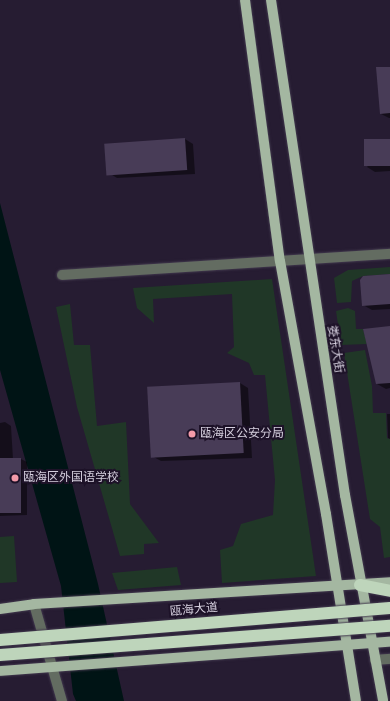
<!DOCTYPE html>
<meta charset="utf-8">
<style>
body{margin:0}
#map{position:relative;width:390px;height:701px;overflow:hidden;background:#261c32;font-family:"Roboto Serif","Noto Sans SC",serif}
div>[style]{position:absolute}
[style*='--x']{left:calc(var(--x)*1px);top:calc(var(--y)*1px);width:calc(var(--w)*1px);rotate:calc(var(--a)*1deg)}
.green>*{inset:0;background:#203727}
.water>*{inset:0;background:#001415}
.shadow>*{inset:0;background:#0007}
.building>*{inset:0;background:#483c57;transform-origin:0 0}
.roads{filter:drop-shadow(0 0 1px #42394e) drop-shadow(0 0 1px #42394e)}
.minor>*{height:10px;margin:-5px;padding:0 5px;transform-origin:5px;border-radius:5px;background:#636c61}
.major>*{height:10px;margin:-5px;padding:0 5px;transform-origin:5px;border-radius:5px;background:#a4b7a1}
.highway>*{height:12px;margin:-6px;padding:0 6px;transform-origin:6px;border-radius:6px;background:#bed5bb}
.bridges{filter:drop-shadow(0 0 1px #42394e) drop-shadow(0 0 1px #42394e)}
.highway-bridge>*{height:12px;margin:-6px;padding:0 6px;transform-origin:6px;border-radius:6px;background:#bed5bb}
.dots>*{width:11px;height:11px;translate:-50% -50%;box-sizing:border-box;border:2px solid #1d1228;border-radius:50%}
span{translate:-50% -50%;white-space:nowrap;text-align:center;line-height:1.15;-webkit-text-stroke:4px #1d1228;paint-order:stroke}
.street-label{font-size:12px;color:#d5cfde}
.poi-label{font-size:12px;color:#d5cfde}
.left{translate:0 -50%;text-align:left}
</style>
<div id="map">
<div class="green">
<i style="clip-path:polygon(390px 267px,390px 274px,363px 276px,352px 281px,351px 302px,337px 303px,334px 278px,348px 270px)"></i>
<i style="clip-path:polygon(272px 279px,316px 576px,222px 583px,220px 550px,233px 546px,241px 524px,273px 515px,275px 480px,265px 375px,254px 375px,249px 363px,227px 353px,234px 347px,232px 294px,153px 299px,154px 323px,137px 308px,133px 288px)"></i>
<i style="clip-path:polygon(70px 304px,74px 345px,90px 345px,97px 426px,126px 422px,130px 504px,159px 543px,144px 544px,144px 554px,120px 556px,77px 407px,56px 307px)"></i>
<i style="clip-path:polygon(348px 308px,355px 311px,356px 329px,363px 329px,367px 344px,341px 345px,336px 311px)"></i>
<i style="clip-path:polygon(365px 350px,372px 386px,373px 413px,386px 413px,387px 438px,390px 439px,390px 557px,384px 558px,380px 527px,370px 519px,344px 353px)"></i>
<i style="clip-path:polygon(14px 536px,17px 582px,0 583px,0 537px)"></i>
<i style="clip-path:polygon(177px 567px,181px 585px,118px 590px,112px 573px)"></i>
</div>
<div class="water">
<i style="clip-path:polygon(0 203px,98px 584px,124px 701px,76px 701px,73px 694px,61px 586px,0 370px)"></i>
</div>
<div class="shadow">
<i style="clip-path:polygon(390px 68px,390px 118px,389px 118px,381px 114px)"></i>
<i style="clip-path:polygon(185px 139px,193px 144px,195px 174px,117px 178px,109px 173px)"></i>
<i style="clip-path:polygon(390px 140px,390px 171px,375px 172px,367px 167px)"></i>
<i style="clip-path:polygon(390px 275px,390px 309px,372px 310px,363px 305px)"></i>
<i style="clip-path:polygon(390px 327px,390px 388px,386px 389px,377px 384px)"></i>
<i style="clip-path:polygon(240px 383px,248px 388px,252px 458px,161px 461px,152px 456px)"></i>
<i style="clip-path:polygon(387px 414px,390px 414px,390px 439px,388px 438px)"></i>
<i style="clip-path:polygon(5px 422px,11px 426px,13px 459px,21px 459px,27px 462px,27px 515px,0 516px,0 423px)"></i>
</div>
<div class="building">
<i style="clip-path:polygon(376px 67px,390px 67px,390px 113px,380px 114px)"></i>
<i style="left:185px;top:138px;width:32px;height:81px;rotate:86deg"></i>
<i style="left:390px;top:139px;width:27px;height:26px;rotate:90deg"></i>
<i style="clip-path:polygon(390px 274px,390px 304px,362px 306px,360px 280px,363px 276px)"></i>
<i style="clip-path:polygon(390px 326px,390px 383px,376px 384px,363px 329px)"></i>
<i style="left:240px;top:382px;width:71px;height:93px;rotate:87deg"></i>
<i style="left:0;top:458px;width:21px;height:55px"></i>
</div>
<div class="roads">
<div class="minor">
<i style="--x:62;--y:275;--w:329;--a:-3.7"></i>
<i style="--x:34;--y:604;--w:101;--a:73.9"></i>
<i style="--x:375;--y:660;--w:15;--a:-4"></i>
</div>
<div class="major">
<i style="--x:245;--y:0;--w:263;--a:82.4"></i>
<i style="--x:280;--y:261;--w:257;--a:79.7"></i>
<i style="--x:326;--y:514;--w:189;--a:80.9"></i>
<i style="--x:271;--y:0;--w:501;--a:81.5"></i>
<i style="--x:345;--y:495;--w:209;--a:79.5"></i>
<i style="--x:0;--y:609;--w:34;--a:-8"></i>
<i style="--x:34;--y:604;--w:357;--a:-3.5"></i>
<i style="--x:0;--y:671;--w:391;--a:-4.3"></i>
</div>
<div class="highway">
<i style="--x:360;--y:585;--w:31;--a:11"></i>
</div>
</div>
<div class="bridges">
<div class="highway-bridge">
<i style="--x:0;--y:640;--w:391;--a:-4.7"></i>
<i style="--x:0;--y:655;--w:391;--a:-4.3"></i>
</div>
</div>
<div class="dots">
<i style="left:192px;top:434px;background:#f39aa9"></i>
<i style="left:15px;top:478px;background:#f39aa9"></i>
</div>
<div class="street-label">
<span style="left:335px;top:349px;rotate:81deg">娄东大街</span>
<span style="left:194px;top:610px;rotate:-5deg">瓯海大道</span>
</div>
<div class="poi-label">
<span class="left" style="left:200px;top:434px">瓯海区公安分局</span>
<span class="left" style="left:23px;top:478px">瓯海区外国语学校</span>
</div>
</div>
